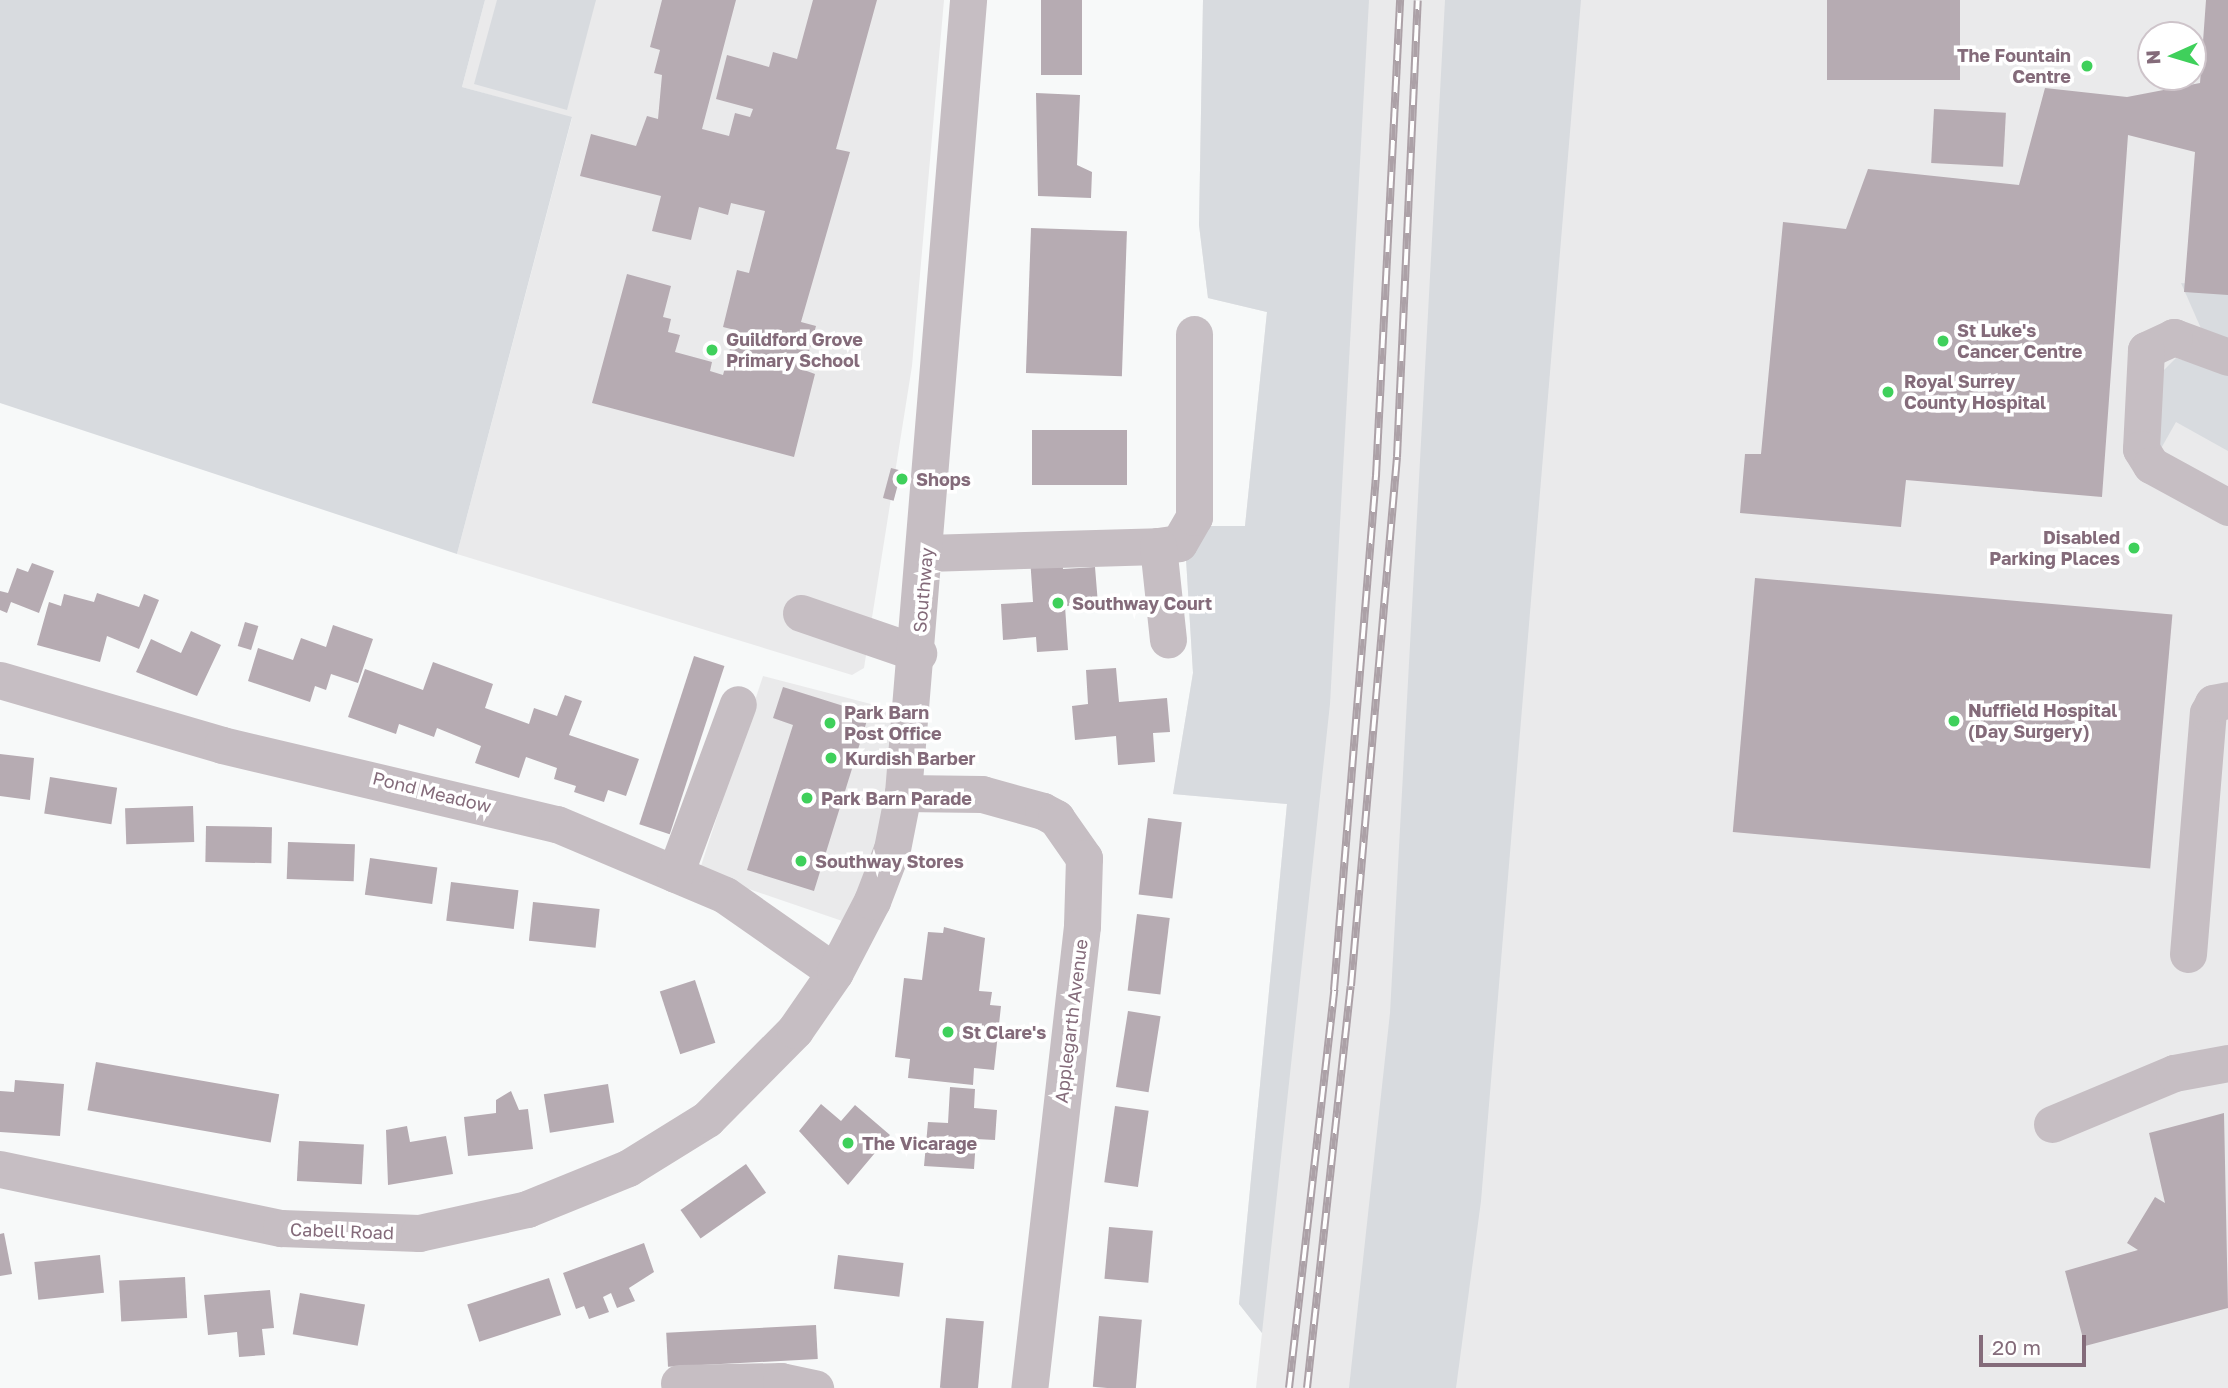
<!DOCTYPE html>
<style>
body{margin:0}
#map{position:relative;width:2228px;height:1388px;overflow:hidden;background:#f7f9f9;font-family:"Golos Text",sans-serif}
div>[style]{position:absolute}
[style*='--x']{left:calc(var(--x)*1px);top:calc(var(--y)*1px);width:calc(var(--w)*1px);rotate:calc(var(--a)*1deg)}
.built>*{inset:0;background:#eaeaeb}
.green>*{inset:0;background:#d8dbdf}
.building>*{inset:0;background:#b6abb2;transform-origin:0 0}
.minor>*{height:37px;margin:-18.5px;padding:0 18.5px;transform-origin:18.5px;border-radius:18.5px;background:#c6bec3}
.rail>*{height:8px;margin-top:-4px;transform-origin:0;background:repeating-linear-gradient(90deg,#fff 0 16px,#aca1a7 0 32px);box-sizing:border-box;border-block:2px solid #aca1a7}
.dots>*{width:19px;height:19px;translate:-50% -50%;box-sizing:border-box;border:4px solid #fff;border-radius:50%}
span{translate:-50% -50%;white-space:nowrap;text-align:center;line-height:1.15;-webkit-text-stroke:7px #fff;paint-order:stroke}
.poi-label{font-size:18px;color:#846b7a;font-weight:700}
.right{translate:-100% -50%;text-align:right}
.left{translate:0 -50%;text-align:left}
.street-label{font-size:18px;color:#846b7a}
.north{position:absolute;left:2137px;top:21px;width:70px;height:70px;box-sizing:border-box;background:#fff;border:2px solid #cec4ca;border-radius:50%;rotate:266deg;font-size:19px;font-weight:700;line-height:28px;text-align:center;color:#846b7a}
.north::after{content:'';display:block;margin:auto;width:24px;height:32px;background:#3fd05b;clip-path:polygon(50% 0,100% 100%,50% 72%,0 100%)}
.scale{position:absolute;left:1979px;top:1335px;width:107px;height:32px;box-sizing:border-box;border:4px solid #846b7a;border-top:0;padding-left:9px;font-size:21px;line-height:24px;white-space:nowrap;color:#846b7a;-webkit-text-stroke:5px #fff;paint-order:stroke}
</style>
<div id="map">
<div class="built">
<i style="clip-path:polygon(485px 0,944px 0,912px 366px,864px 668px,852px 675px,457px 554px,572px 118px,462px 87px)"></i>
<i style="clip-path:polygon(evenodd,1203px 0,2228px 0,2228px 1388px,1256px 1388px,1262px 1333px,1239px 1304px,1287px 804px,1173px 794px,1193px 673px,1184px 526px,1245px 526px,1267px 312px,1208px 298px,1199px 225px,1203px 0,2151px 35px,2193px 35px,2193px 77px,2151px 77px,2151px 35px)"></i>
<i style="clip-path:polygon(763px 676px,894px 710px,884px 841px,851px 924px,699px 872px)"></i>
</div>
<div class="green">
<i style="clip-path:polygon(0 0,485px 0,462px 87px,572px 117px,457px 554px,0 403px)"></i>
<i style="clip-path:polygon(497px 0,596px 0,567px 110px,474px 84px)"></i>
<i style="clip-path:polygon(1203px 0,1369px 0,1330px 704px,1262px 1333px,1239px 1304px,1287px 804px,1173px 794px,1193px 673px,1184px 526px,1245px 526px,1267px 312px,1208px 298px,1199px 225px)"></i>
<i style="clip-path:polygon(1445px 0,1581px 0,1481px 1201px,1456px 1388px,1349px 1388px,1390px 1013px)"></i>
<i style="clip-path:polygon(2181px 283px,2228px 287px,2228px 341px,2203px 333px)"></i>
<i style="clip-path:polygon(2176px 358px,2228px 373px,2228px 451px,2176px 422px,2159px 452px,2158px 376px)"></i>
</div>
<div class="building">
<i style="clip-path:polygon(662px 0,736px 0,702px 129px,729px 136px,735px 113px,750px 117px,753px 109px,716px 99px,727px 55px,769px 67px,773px 52px,797px 59px,813px 0,877px 0,836px 149px,850px 152px,801px 322px,816px 326px,804px 370px,815px 374px,794px 457px,592px 403px,627px 274px,671px 286px,663px 317px,671px 319px,668px 332px,680px 335px,675px 352px,712px 362px,710px 371px,723px 375px,735px 330px,723px 327px,737px 270px,749px 273px,765px 211px,731px 203px,728px 215px,699px 207px,691px 240px,652px 231px,661px 196px,580px 176px,591px 134px,636px 146px,647px 116px,658px 119px,662px 75px,654px 73px,660px 50px,650px 47px)"></i>
<i style="left:1041px;top:0;width:41px;height:75px"></i>
<i style="left:1827px;top:0;width:133px;height:80px"></i>
<i style="clip-path:polygon(2206px 0,2228px 0,2228px 295px,2184px 292px,2195px 152px,2128px 135px,2102px 497px,1906px 480px,1901px 527px,1740px 513px,1745px 454px,1761px 454px,1783px 222px,1846px 229px,1868px 169px,2019px 185px,2045px 88px,2127px 97px,2200px 83px)"></i>
<i style="clip-path:polygon(1036px 93px,1080px 95px,1077px 165px,1092px 172px,1091px 198px,1038px 196px)"></i>
<i style="left:1934px;top:109px;width:72px;height:54px;rotate:3deg"></i>
<i style="left:1031px;top:228px;width:96px;height:145px;rotate:2deg"></i>
<i style="left:1032px;top:430px;width:95px;height:55px"></i>
<i style="left:891px;top:468px;width:11px;height:31px;rotate:15deg"></i>
<i style="clip-path:polygon(1062px 555px,1063px 569px,1095px 567px,1098px 604px,1065px 606px,1068px 650px,1037px 652px,1036px 637px,1003px 640px,1001px 604px,1033px 602px,1030px 557px)"></i>
<i style="clip-path:polygon(32px 563px,54px 571px,39px 613px,11px 602px,7px 613px,0 610px,0 591px,8px 593px,17px 568px,28px 572px)"></i>
<i style="left:1755px;top:578px;width:419px;height:255px;rotate:5deg"></i>
<i style="clip-path:polygon(97px 593px,139px 607px,144px 594px,159px 600px,139px 649px,107px 636px,100px 662px,37px 645px,49px 602px,61px 606px,64px 594px,94px 602px)"></i>
<i style="left:245px;top:622px;width:14px;height:25px;rotate:17deg"></i>
<i style="clip-path:polygon(333px 625px,373px 639px,358px 683px,331px 674px,326px 690px,315px 686px,310px 702px,248px 681px,258px 648px,293px 660px,301px 638px,326px 647px)"></i>
<i style="clip-path:polygon(191px 631px,221px 645px,197px 696px,136px 672px,151px 639px,181px 653px)"></i>
<i style="left:694px;top:656px;width:32px;height:177px;rotate:18deg"></i>
<i style="clip-path:polygon(433px 662px,493px 684px,485px 708px,529px 724px,534px 708px,557px 716px,565px 695px,582px 701px,569px 735px,639px 759px,626px 796px,608px 790px,604px 802px,574px 792px,576px 786px,554px 779px,557px 768px,526px 757px,519px 778px,475px 763px,481px 746px,437px 728px,434px 737px,399px 724px,396px 734px,348px 717px,365px 669px,423px 690px)"></i>
<i style="clip-path:polygon(1116px 668px,1119px 702px,1167px 698px,1170px 732px,1153px 733px,1155px 762px,1118px 765px,1116px 736px,1075px 740px,1072px 706px,1088px 704px,1086px 670px)"></i>
<i style="clip-path:polygon(783px 687px,869px 714px,814px 891px,747px 870px,793px 725px,773px 718px)"></i>
<i style="clip-path:polygon(0 754px,34px 758px,30px 800px,0 796px)"></i>
<i style="left:50px;top:777px;width:68px;height:37px;rotate:9deg"></i>
<i style="left:193px;top:806px;width:36px;height:68px;rotate:88deg"></i>
<i style="left:1148px;top:818px;width:34px;height:77px;rotate:7deg"></i>
<i style="left:206px;top:826px;width:66px;height:36px;rotate:1deg"></i>
<i style="left:288px;top:842px;width:67px;height:37px;rotate:2deg"></i>
<i style="left:370px;top:858px;width:68px;height:37px;rotate:8deg"></i>
<i style="left:451px;top:882px;width:68px;height:39px;rotate:7deg"></i>
<i style="left:533px;top:902px;width:67px;height:39px;rotate:6deg"></i>
<i style="left:1137px;top:914px;width:33px;height:77px;rotate:7deg"></i>
<i style="clip-path:polygon(944px 927px,985px 938px,979px 991px,992px 992px,990px 1005px,1001px 1006px,994px 1070px,974px 1068px,973px 1085px,908px 1078px,910px 1059px,895px 1057px,904px 978px,922px 980px,928px 932px,943px 933px)"></i>
<i style="left:695px;top:980px;width:66px;height:37px;rotate:72deg"></i>
<i style="left:1128px;top:1011px;width:33px;height:77px;rotate:9deg"></i>
<i style="left:96px;top:1062px;width:186px;height:49px;rotate:10deg"></i>
<i style="clip-path:polygon(15px 1080px,64px 1084px,60px 1136px,0 1132px,0 1091px,14px 1092px)"></i>
<i style="left:608px;top:1084px;width:39px;height:65px;rotate:81deg"></i>
<i style="clip-path:polygon(950px 1087px,975px 1089px,974px 1108px,997px 1110px,995px 1140px,976px 1139px,974px 1169px,924px 1166px,928px 1122px,948px 1123px)"></i>
<i style="clip-path:polygon(511px 1091px,519px 1110px,528px 1109px,533px 1149px,468px 1156px,464px 1117px,496px 1113px,496px 1100px)"></i>
<i style="clip-path:polygon(821px 1104px,841px 1121px,855px 1105px,890px 1135px,848px 1185px,799px 1131px)"></i>
<i style="left:1115px;top:1106px;width:34px;height:77px;rotate:8deg"></i>
<i style="clip-path:polygon(2224px 1113px,2228px 1308px,2085px 1346px,2065px 1271px,2138px 1250px,2127px 1243px,2155px 1197px,2165px 1203px,2149px 1133px)"></i>
<i style="clip-path:polygon(407px 1126px,410px 1142px,446px 1136px,453px 1174px,388px 1185px,386px 1130px)"></i>
<i style="left:299px;top:1141px;width:65px;height:40px;rotate:3deg"></i>
<i style="left:746px;top:1164px;width:35px;height:80px;rotate:55deg"></i>
<i style="left:1109px;top:1227px;width:44px;height:52px;rotate:5deg"></i>
<i style="clip-path:polygon(4px 1233px,12px 1274px,0 1276px,0 1234px)"></i>
<i style="clip-path:polygon(644px 1243px,654px 1272px,629px 1288px,635px 1301px,617px 1308px,611px 1293px,603px 1297px,609px 1312px,589px 1319px,584px 1306px,576px 1309px,563px 1273px)"></i>
<i style="left:100px;top:1255px;width:38px;height:66px;rotate:84deg"></i>
<i style="left:838px;top:1255px;width:66px;height:34px;rotate:7deg"></i>
<i style="left:185px;top:1277px;width:41px;height:66px;rotate:87deg"></i>
<i style="left:549px;top:1278px;width:39px;height:86px;rotate:72deg"></i>
<i style="clip-path:polygon(270px 1290px,274px 1328px,262px 1329px,265px 1355px,239px 1357px,237px 1332px,208px 1335px,204px 1295px)"></i>
<i style="left:300px;top:1293px;width:66px;height:42px;rotate:10deg"></i>
<i style="left:1099px;top:1316px;width:43px;height:71px;rotate:5deg"></i>
<i style="left:946px;top:1318px;width:38px;height:70px;rotate:5deg"></i>
<i style="left:816px;top:1325px;width:34px;height:150px;rotate:87deg"></i>
</div>
<div class="minor">
<i style="--x:2228;--y:357;--w:58;--a:-159.7"></i>
<i style="--x:2174;--y:337;--w:31;--a:155"></i>
<i style="--x:2146;--y:350;--w:99;--a:92.9"></i>
<i style="--x:2141;--y:449;--w:19;--a:58"></i>
<i style="--x:2151;--y:465;--w:88;--a:28.6"></i>
<i style="--x:1158;--y:546;--w:21;--a:-8"></i>
<i style="--x:1179;--y:543;--w:30;--a:-60"></i>
<i style="--x:1194;--y:517;--w:183;--a:-90"></i>
<i style="--x:926;--y:553;--w:232;--a:-1.7"></i>
<i style="--x:1158;--y:546;--w:94;--a:83.9"></i>
<i style="--x:801;--y:613;--w:124;--a:18.9"></i>
<i style="--x:0;--y:680;--w:231;--a:16.3"></i>
<i style="--x:222;--y:745;--w:344;--a:13.3"></i>
<i style="--x:557;--y:824;--w:182;--a:22.9"></i>
<i style="--x:725;--y:895;--w:134;--a:35"></i>
<i style="--x:903;--y:793;--w:79;--a:0.7"></i>
<i style="--x:982;--y:794;--w:63;--a:15.6"></i>
<i style="--x:1043;--y:811;--w:15;--a:28"></i>
<i style="--x:1056;--y:818;--w:49;--a:55"></i>
<i style="--x:1084;--y:858;--w:68;--a:91.7"></i>
<i style="--x:1082;--y:926;--w:465;--a:96.5"></i>
<i style="--x:675;--y:874;--w:181;--a:-69.7"></i>
<i style="--x:2188;--y:954;--w:242;--a:-85.3"></i>
<i style="--x:2208;--y:713;--w:11;--a:-63"></i>
<i style="--x:2213;--y:703;--w:15;--a:-11"></i>
<i style="--x:2052;--y:1124;--w:132;--a:-22.7"></i>
<i style="--x:2174;--y:1073;--w:55;--a:-10.5"></i>
<i style="--x:0;--y:1169;--w:287;--a:11.9"></i>
<i style="--x:281;--y:1228;--w:138;--a:2.1"></i>
<i style="--x:419;--y:1233;--w:111;--a:-12.5"></i>
<i style="--x:527;--y:1209;--w:109;--a:-22.1"></i>
<i style="--x:628;--y:1168;--w:93;--a:-31.8"></i>
<i style="--x:707;--y:1119;--w:125;--a:-45.3"></i>
<i style="--x:795;--y:1030;--w:70;--a:-55.4"></i>
<i style="--x:835;--y:972;--w:80;--a:-62.5"></i>
<i style="--x:872;--y:901;--w:56;--a:-69"></i>
<i style="--x:892;--y:849;--w:57;--a:-78.9"></i>
<i style="--x:903;--y:793;--w:796;--a:-85.31"></i>
<i style="--x:679;--y:1383;--w:102;--a:-1.1"></i>
<i style="--x:781;--y:1381;--w:35;--a:12"></i>
</div>
<div class="rail">
<i style="--x:1289;--y:1388;--w:401;--a:-83.5"></i>
<i style="--x:1334;--y:990;--w:516;--a:-85.33"></i>
<i style="--x:1376;--y:476;--w:477;--a:-87.1"></i>
<i style="--x:1307;--y:1388;--w:404;--a:-83.8"></i>
<i style="--x:1351;--y:986;--w:531;--a:-85.03"></i>
<i style="--x:1397;--y:457;--w:457;--a:-87.4"></i>
</div>
<div class="dots">
<i style="left:2087px;top:66px;background:#3fd05b"></i>
<i style="left:1943px;top:341px;background:#3fd05b"></i>
<i style="left:712px;top:350px;background:#3fd05b"></i>
<i style="left:1888px;top:392px;background:#3fd05b"></i>
<i style="left:902px;top:479px;background:#3fd05b"></i>
<i style="left:2134px;top:548px;background:#3fd05b"></i>
<i style="left:1058px;top:603px;background:#3fd05b"></i>
<i style="left:1954px;top:721px;background:#3fd05b"></i>
<i style="left:830px;top:723px;background:#3fd05b"></i>
<i style="left:831px;top:758px;background:#3fd05b"></i>
<i style="left:807px;top:798px;background:#3fd05b"></i>
<i style="left:801px;top:861px;background:#3fd05b"></i>
<i style="left:948px;top:1032px;background:#3fd05b"></i>
<i style="left:848px;top:1143px;background:#3fd05b"></i>
</div>
<div class="poi-label">
<span class="right" style="left:2071px;top:66px">The Fountain<br>Centre</span>
<span class="left" style="left:1957px;top:341px">St Luke's<br>Cancer Centre</span>
<span class="left" style="left:726px;top:350px">Guildford Grove<br>Primary School</span>
<span class="left" style="left:1904px;top:392px">Royal Surrey<br>County Hospital</span>
<span class="left" style="left:916px;top:479px">Shops</span>
<span class="right" style="left:2120px;top:548px">Disabled<br>Parking Places</span>
<span class="left" style="left:1072px;top:603px">Southway Court</span>
<span class="left" style="left:1968px;top:721px">Nuffield Hospital<br>(Day Surgery)</span>
<span class="left" style="left:844px;top:723px">Park Barn<br>Post Office</span>
<span class="left" style="left:845px;top:758px">Kurdish Barber</span>
<span class="left" style="left:821px;top:798px">Park Barn Parade</span>
<span class="left" style="left:815px;top:861px">Southway Stores</span>
<span class="left" style="left:962px;top:1032px">St Clare's</span>
<span class="left" style="left:862px;top:1143px">The Vicarage</span>
</div>
<div class="street-label">
<span style="left:923px;top:590px;rotate:-85deg">Southway</span>
<span style="left:432px;top:792px;rotate:14deg">Pond Meadow</span>
<span style="left:1071px;top:1021px;rotate:-83deg">Applegarth Avenue</span>
<span style="left:342px;top:1231px;rotate:2deg">Cabell Road</span>
</div>
<div class="north">N</div>
<div class="scale">20 m</div>
</div>
